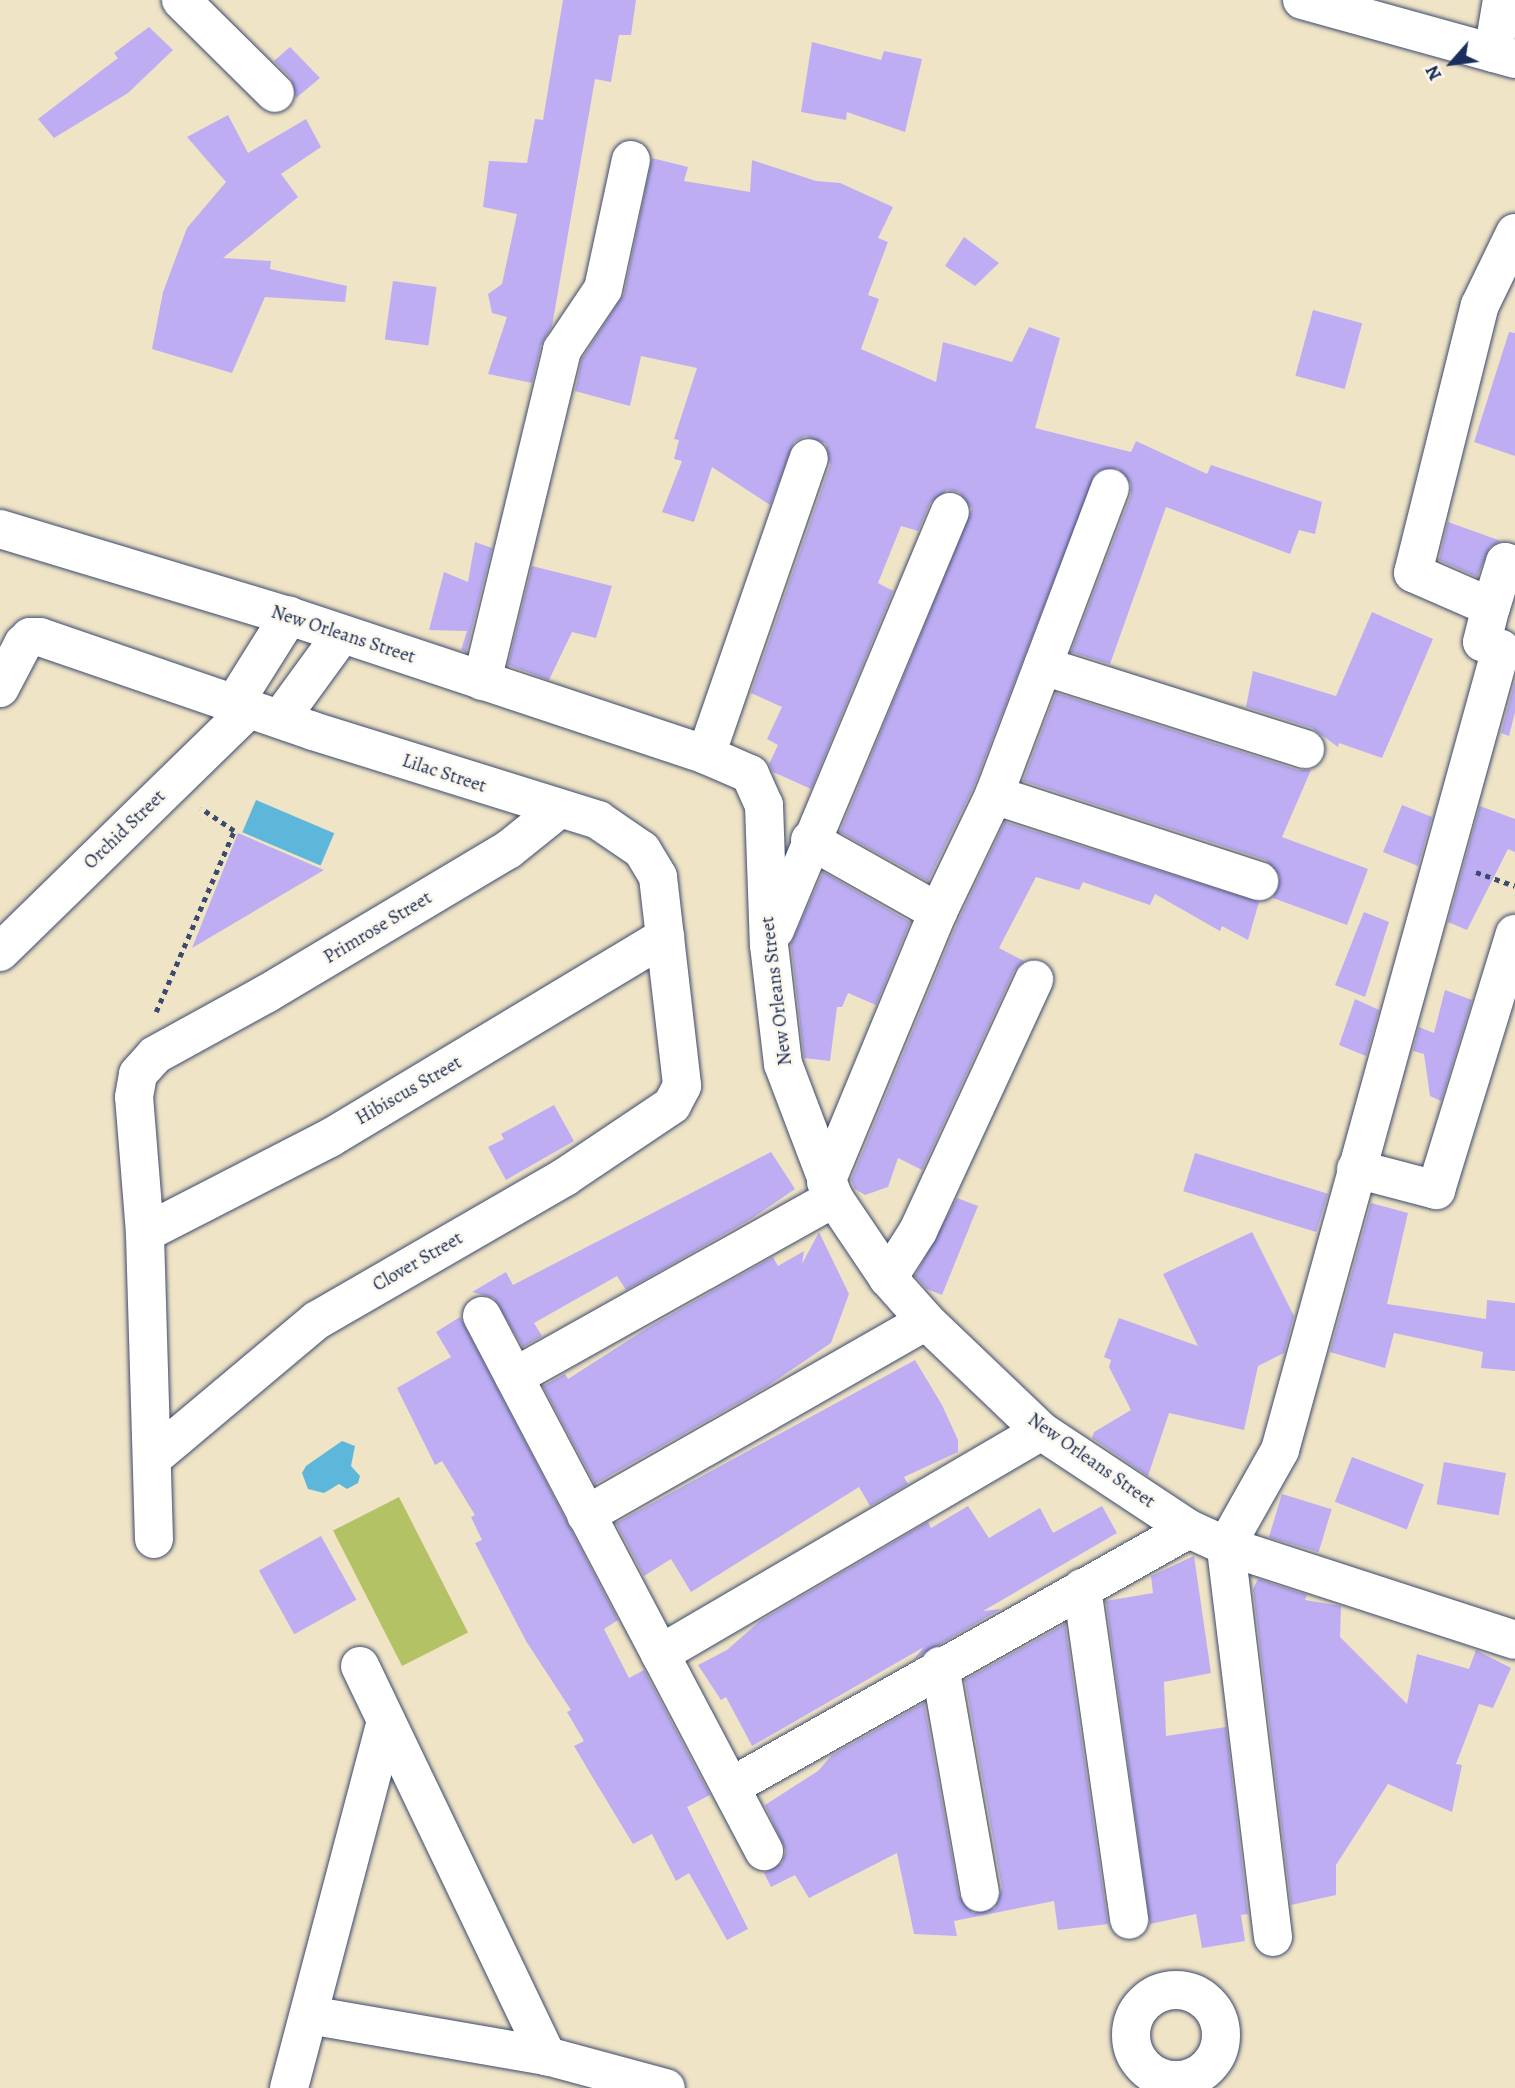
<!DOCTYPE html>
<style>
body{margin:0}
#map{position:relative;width:1515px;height:2088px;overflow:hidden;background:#f0e4c6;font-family:Alegreya,serif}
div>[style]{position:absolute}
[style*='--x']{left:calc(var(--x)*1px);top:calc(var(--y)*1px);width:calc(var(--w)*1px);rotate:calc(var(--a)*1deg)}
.green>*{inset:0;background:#b2c265;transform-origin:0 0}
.water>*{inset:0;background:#5db7db;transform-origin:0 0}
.building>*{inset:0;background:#beadf3;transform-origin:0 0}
.path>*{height:4.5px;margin-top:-2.25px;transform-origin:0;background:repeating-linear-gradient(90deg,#3b4a6e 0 5px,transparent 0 10px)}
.roads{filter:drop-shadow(0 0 2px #3b4a6e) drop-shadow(0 0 2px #3b4a6e)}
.minor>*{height:38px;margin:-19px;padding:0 19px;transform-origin:19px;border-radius:19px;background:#fff}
.minor>.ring{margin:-19px;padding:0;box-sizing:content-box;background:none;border:38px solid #fff;border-radius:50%}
span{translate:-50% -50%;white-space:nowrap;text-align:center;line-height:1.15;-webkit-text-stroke:5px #fbf7ec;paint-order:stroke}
.street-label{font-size:19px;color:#1b2f5e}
.north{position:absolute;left:1417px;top:28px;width:70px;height:70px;-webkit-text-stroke:5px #fbf7ec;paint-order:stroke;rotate:242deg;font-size:19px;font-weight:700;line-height:28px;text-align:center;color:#1b2f5e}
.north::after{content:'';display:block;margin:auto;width:24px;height:32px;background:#1b2f5e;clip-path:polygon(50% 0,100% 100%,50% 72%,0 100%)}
</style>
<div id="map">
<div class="green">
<i style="left:399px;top:1497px;width:152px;height:74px;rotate:63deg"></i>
</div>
<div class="water">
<i style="left:256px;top:800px;width:85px;height:35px;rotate:23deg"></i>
<i style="clip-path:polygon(342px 1441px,355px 1446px,351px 1466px,360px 1476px,358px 1483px,347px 1489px,339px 1484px,324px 1493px,308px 1489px,302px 1473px,306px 1466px)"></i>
</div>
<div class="building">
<i style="clip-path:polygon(563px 0,636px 0,631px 35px,619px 35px,611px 82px,595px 79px,552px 326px,541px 345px,532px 383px,488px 374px,507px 317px,492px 313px,488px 294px,502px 284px,517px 214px,483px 207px,489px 161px,527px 163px,535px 119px,543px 120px)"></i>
<i style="clip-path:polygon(149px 27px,173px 50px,128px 93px,54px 138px,38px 119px,118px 58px,114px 53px)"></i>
<i style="clip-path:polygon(812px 42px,881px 60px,884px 51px,922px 59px,905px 132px,847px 112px,846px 120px,801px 112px)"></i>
<i style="clip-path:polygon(290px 47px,320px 78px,296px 98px,291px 78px,274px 61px)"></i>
<i style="clip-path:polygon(228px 115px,248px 153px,306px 119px,321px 147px,281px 174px,298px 197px,223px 258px,271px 261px,270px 269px,347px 286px,345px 302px,265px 297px,232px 373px,152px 349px,163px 292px,187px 228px,226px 182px,187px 137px)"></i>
<i style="clip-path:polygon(652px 158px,688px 167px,684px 181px,750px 192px,752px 160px,816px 181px,840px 183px,893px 207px,878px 238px,888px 242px,868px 295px,879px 299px,861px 349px,936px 382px,943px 342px,1012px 362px,1029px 327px,1060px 338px,1035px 428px,1131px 452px,1136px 441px,1207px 474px,1211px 465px,1322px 502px,1315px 534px,1299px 530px,1290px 554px,1166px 507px,1110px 664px,1071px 652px,1131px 495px,1131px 484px,1118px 468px,1096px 472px,974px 786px,928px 881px,840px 832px,972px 509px,959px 492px,947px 490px,930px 503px,918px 531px,901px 526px,878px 583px,893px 591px,811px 789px,773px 772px,769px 764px,778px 745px,767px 739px,782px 707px,751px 693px,830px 465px,826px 444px,806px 436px,794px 442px,770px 505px,712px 467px,694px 522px,662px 512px,682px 461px,674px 459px,679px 440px,674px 439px,697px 368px,641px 356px,630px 406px,575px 391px,582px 359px,624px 294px)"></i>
<i style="clip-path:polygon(964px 237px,999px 263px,975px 286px,945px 266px)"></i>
<i style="left:393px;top:281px;width:44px;height:59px;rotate:8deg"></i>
<i style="left:1313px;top:310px;width:51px;height:68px;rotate:15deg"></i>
<i style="clip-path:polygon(1509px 332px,1515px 333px,1515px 456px,1474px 442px)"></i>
<i style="clip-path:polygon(1448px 522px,1501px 541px,1490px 547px,1477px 577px,1439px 560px)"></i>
<i style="clip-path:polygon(475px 542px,492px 548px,466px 652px,461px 650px,467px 631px,429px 630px,444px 572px,468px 582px)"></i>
<i style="clip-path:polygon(532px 566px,612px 586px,596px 638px,572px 632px,549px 680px,508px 665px)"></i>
<i style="clip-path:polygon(1372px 612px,1433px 639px,1382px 758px,1339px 743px,1338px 747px,1312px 728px,1246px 707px,1253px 671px,1336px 696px)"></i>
<i style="clip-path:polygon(1515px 681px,1515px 712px,1509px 736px,1501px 733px)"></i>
<i style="clip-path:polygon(1056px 693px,1298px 770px,1311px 770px,1282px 837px,1368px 869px,1347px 925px,1273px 898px,1280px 877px,1266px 860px,1023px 781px)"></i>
<i style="clip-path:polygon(1402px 805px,1432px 817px,1418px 866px,1383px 852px)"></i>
<i style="clip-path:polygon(1480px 806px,1515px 819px,1515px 852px,1508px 849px,1467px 930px,1448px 922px)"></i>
<i style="clip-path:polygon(1005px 822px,1259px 902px,1248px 940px,1222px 926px,1220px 931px,1155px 894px,1150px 905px,1083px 882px,1079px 890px,1036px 877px,999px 948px,1024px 961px,1014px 971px,922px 1170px,898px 1158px,888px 1187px,865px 1195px,855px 1189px,851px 1180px,958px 921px)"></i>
<i style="clip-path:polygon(238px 833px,324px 870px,192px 948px)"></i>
<i style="clip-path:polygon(823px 872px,910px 922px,876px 1005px,848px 993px,842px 1007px,837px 1007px,830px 1061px,804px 1058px,791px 944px)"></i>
<i style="clip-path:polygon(1364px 912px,1389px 922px,1365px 997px,1335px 985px)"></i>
<i style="clip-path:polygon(1445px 990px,1472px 1000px,1441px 1101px,1430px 1096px,1424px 1054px,1413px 1051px,1419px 1027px,1434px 1033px)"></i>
<i style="clip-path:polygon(1355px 999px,1379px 1010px,1366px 1056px,1339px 1045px)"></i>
<i style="clip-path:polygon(554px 1105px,574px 1141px,506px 1180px,488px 1147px,504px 1139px,501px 1134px)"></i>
<i style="clip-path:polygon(771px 1152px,795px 1189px,751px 1219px,626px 1290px,617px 1276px,534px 1323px,542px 1336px,523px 1347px,494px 1298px,472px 1292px,506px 1272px,513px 1285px)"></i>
<i style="left:1195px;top:1153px;width:139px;height:40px;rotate:17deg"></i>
<i style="clip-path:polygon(957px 1198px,978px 1206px,942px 1295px,927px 1289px,915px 1276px)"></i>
<i style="clip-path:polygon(1371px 1203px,1408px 1213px,1387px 1304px,1486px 1319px,1487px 1300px,1515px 1303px,1515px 1371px,1481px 1368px,1483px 1352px,1394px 1333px,1385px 1368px,1330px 1352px)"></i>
<i style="clip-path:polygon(819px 1232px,849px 1294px,831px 1343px,766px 1387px,595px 1484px,543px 1386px,565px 1374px,568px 1379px,649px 1327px,773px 1257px,778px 1266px,804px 1251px,802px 1264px)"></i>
<i style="clip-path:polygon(1252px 1232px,1294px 1316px,1284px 1353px,1258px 1366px,1244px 1430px,1169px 1413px,1148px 1476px,1092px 1438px,1094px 1432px,1131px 1410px,1109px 1367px,1111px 1360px,1104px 1357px,1119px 1318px,1198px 1346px,1163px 1274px)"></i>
<i style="clip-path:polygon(460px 1317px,618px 1620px,604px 1629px,629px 1678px,644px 1670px,710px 1795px,687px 1807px,748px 1929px,727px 1940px,689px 1873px,676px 1881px,652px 1834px,633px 1844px,593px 1778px,574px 1746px,584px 1741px,567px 1712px,571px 1710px,526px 1641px,475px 1543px,482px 1540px,471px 1517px,475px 1515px,442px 1461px,435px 1465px,397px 1388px,451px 1357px,436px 1332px)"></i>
<i style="clip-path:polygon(915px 1360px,942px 1405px,958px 1440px,958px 1452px,904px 1477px,908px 1484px,870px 1506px,859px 1487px,691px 1592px,671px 1559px,644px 1576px,616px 1523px)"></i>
<i style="left:1352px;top:1457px;width:77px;height:48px;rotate:21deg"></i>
<i style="left:1444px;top:1462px;width:63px;height:43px;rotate:10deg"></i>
<i style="left:1282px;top:1494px;width:52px;height:45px;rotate:17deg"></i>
<i style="clip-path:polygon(968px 1506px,989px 1538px,1040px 1508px,1053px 1533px,1102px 1506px,1117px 1533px,983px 1611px,1001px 1609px,914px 1659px,924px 1647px,752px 1746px,726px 1697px,721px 1700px,698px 1665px,727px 1650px,760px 1621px,928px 1522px,931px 1528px)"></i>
<i style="left:321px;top:1536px;width:73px;height:71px;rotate:61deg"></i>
<i style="clip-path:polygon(1194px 1556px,1211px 1673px,1164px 1682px,1166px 1736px,1226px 1727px,1248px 1914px,1241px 1915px,1245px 1941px,1202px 1948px,1196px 1914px,1150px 1924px,1106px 1601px,1153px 1593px,1151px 1576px)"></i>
<i style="clip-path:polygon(1258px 1579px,1307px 1595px,1305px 1600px,1341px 1606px,1340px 1637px,1407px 1704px,1417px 1654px,1469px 1669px,1476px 1650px,1511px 1668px,1493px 1708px,1479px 1704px,1456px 1764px,1462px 1765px,1452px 1812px,1388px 1784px,1336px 1865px,1336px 1895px,1291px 1905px,1253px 1589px)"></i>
<i style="clip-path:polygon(1065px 1624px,1108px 1924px,1058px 1930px,1054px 1901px,954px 1921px,957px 1936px,914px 1934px,897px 1853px,809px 1898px,795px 1875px,771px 1887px,764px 1873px,782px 1863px,786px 1851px,765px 1805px,818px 1771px,832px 1755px,924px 1703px,959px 1896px,973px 1913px,995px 1908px,1002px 1888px,965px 1680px)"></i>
</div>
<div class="path">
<i style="--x:1476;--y:872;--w:41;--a:19.7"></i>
<i style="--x:156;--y:1012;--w:197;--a:-66.7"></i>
<i style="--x:234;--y:831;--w:40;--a:-146"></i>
</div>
<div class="roads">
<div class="minor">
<i style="--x:181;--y:0;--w:132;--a:44.7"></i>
<i style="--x:1302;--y:0;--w:221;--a:15.5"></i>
<i style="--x:1493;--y:53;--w:54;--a:-80.4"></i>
<i style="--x:0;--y:529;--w:302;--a:16.8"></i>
<i style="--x:289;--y:616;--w:440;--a:18.4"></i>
<i style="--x:706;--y:755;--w:48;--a:23.4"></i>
<i style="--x:750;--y:774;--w:34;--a:66"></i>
<i style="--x:764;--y:805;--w:140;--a:88"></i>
<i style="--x:769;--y:945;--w:120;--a:83.3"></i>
<i style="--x:783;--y:1064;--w:143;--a:69.2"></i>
<i style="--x:834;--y:1198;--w:97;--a:56"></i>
<i style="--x:888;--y:1278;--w:57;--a:48.5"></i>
<i style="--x:926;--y:1321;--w:159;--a:43.7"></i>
<i style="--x:1041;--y:1431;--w:178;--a:33.5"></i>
<i style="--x:1189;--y:1529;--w:41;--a:24.7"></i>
<i style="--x:1226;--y:1546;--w:304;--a:18"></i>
<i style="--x:1491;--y:607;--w:85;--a:-156.4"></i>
<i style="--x:1413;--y:573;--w:276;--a:-76"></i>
<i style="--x:1480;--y:305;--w:80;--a:-64.1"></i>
<i style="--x:1043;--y:666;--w:275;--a:17.6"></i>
<i style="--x:482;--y:681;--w:341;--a:-76.4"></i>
<i style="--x:562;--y:350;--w:73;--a:-56.1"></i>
<i style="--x:603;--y:289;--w:132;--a:-77.8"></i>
<i style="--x:0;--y:688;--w:50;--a:-62.4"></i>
<i style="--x:23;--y:644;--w:10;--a:-45"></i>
<i style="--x:30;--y:637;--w:10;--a:0"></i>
<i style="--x:40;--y:637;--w:289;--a:19"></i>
<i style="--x:313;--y:731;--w:299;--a:17.3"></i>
<i style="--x:598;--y:820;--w:53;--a:34.3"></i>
<i style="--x:642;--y:850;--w:31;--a:59"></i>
<i style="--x:658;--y:877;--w:210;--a:83.4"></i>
<i style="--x:682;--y:1086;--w:21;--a:118"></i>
<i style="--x:672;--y:1105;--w:129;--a:146.1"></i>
<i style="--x:565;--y:1177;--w:286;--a:150"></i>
<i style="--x:317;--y:1320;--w:213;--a:140"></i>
<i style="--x:235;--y:702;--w:102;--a:-57.9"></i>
<i style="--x:280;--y:719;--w:105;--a:-53.9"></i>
<i style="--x:706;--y:755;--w:314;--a:-70.9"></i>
<i style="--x:994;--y:795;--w:279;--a:18"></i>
<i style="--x:810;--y:840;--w:147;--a:29.4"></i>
<i style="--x:775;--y:930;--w:453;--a:-67.3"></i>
<i style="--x:0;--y:952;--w:349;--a:-44.3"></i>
<i style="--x:1356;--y:1169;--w:83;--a:14.7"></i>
<i style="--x:1436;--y:1190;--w:268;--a:-72.9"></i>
<i style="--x:826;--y:1182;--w:292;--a:-67.5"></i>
<i style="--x:938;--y:912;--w:130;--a:-64.4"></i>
<i style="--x:994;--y:795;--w:328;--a:-69.3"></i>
<i style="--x:145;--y:1233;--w:208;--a:-27.2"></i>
<i style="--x:330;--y:1138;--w:391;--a:-31"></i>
<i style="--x:888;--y:1278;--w:56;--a:-57.4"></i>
<i style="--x:918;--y:1231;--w:277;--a:-65.2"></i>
<i style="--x:482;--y:1316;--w:605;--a:62.21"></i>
<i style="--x:514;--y:1377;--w:367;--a:-29.2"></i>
<i style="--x:586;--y:1515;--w:391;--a:-29.7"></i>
<i style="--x:154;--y:1539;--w:306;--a:-91.7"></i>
<i style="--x:145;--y:1233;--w:136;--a:-94.6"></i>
<i style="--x:134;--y:1097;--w:23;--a:-80"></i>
<i style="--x:138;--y:1074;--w:25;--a:-48"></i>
<i style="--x:155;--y:1055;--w:127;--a:-28.8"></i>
<i style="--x:266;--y:994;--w:282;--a:-30.8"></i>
<i style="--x:508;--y:850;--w:65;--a:-38.8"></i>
<i style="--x:1082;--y:1588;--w:335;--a:81.9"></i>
<i style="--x:660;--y:1654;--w:441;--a:-30.3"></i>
<i style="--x:360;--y:1666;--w:433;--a:64.4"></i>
<i style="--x:940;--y:1666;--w:230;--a:80"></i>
<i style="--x:732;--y:1786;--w:524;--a:-29.35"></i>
<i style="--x:1273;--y:1937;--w:394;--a:-96.9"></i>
<i style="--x:1226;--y:1546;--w:110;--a:-60.6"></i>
<i style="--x:1280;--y:1450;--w:831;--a:-74.58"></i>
<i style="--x:1501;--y:649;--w:20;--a:-160"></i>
<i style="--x:1482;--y:642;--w:36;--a:-76"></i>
<i style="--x:1491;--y:607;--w:47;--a:-72.7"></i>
<i style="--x:1505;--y:562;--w:10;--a:17"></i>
<i class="ring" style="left:1131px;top:1990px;width:52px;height:52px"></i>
<i style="--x:309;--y:2015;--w:242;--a:9.8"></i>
<i style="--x:547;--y:2056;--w:123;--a:15.1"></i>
<i style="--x:289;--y:2088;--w:380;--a:-75.2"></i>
</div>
</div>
<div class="street-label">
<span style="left:343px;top:635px;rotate:18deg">New Orleans Street</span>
<span style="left:444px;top:774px;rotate:18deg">Lilac Street</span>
<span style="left:125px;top:830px;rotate:-44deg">Orchid Street</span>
<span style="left:378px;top:928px;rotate:-31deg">Primrose Street</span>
<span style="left:777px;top:991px;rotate:-97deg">New Orleans Street</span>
<span style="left:409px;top:1091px;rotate:-30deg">Hibiscus Street</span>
<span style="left:418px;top:1262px;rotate:-30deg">Clover Street</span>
<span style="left:1091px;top:1461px;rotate:35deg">New Orleans Street</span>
</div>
<div class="north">N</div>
</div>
